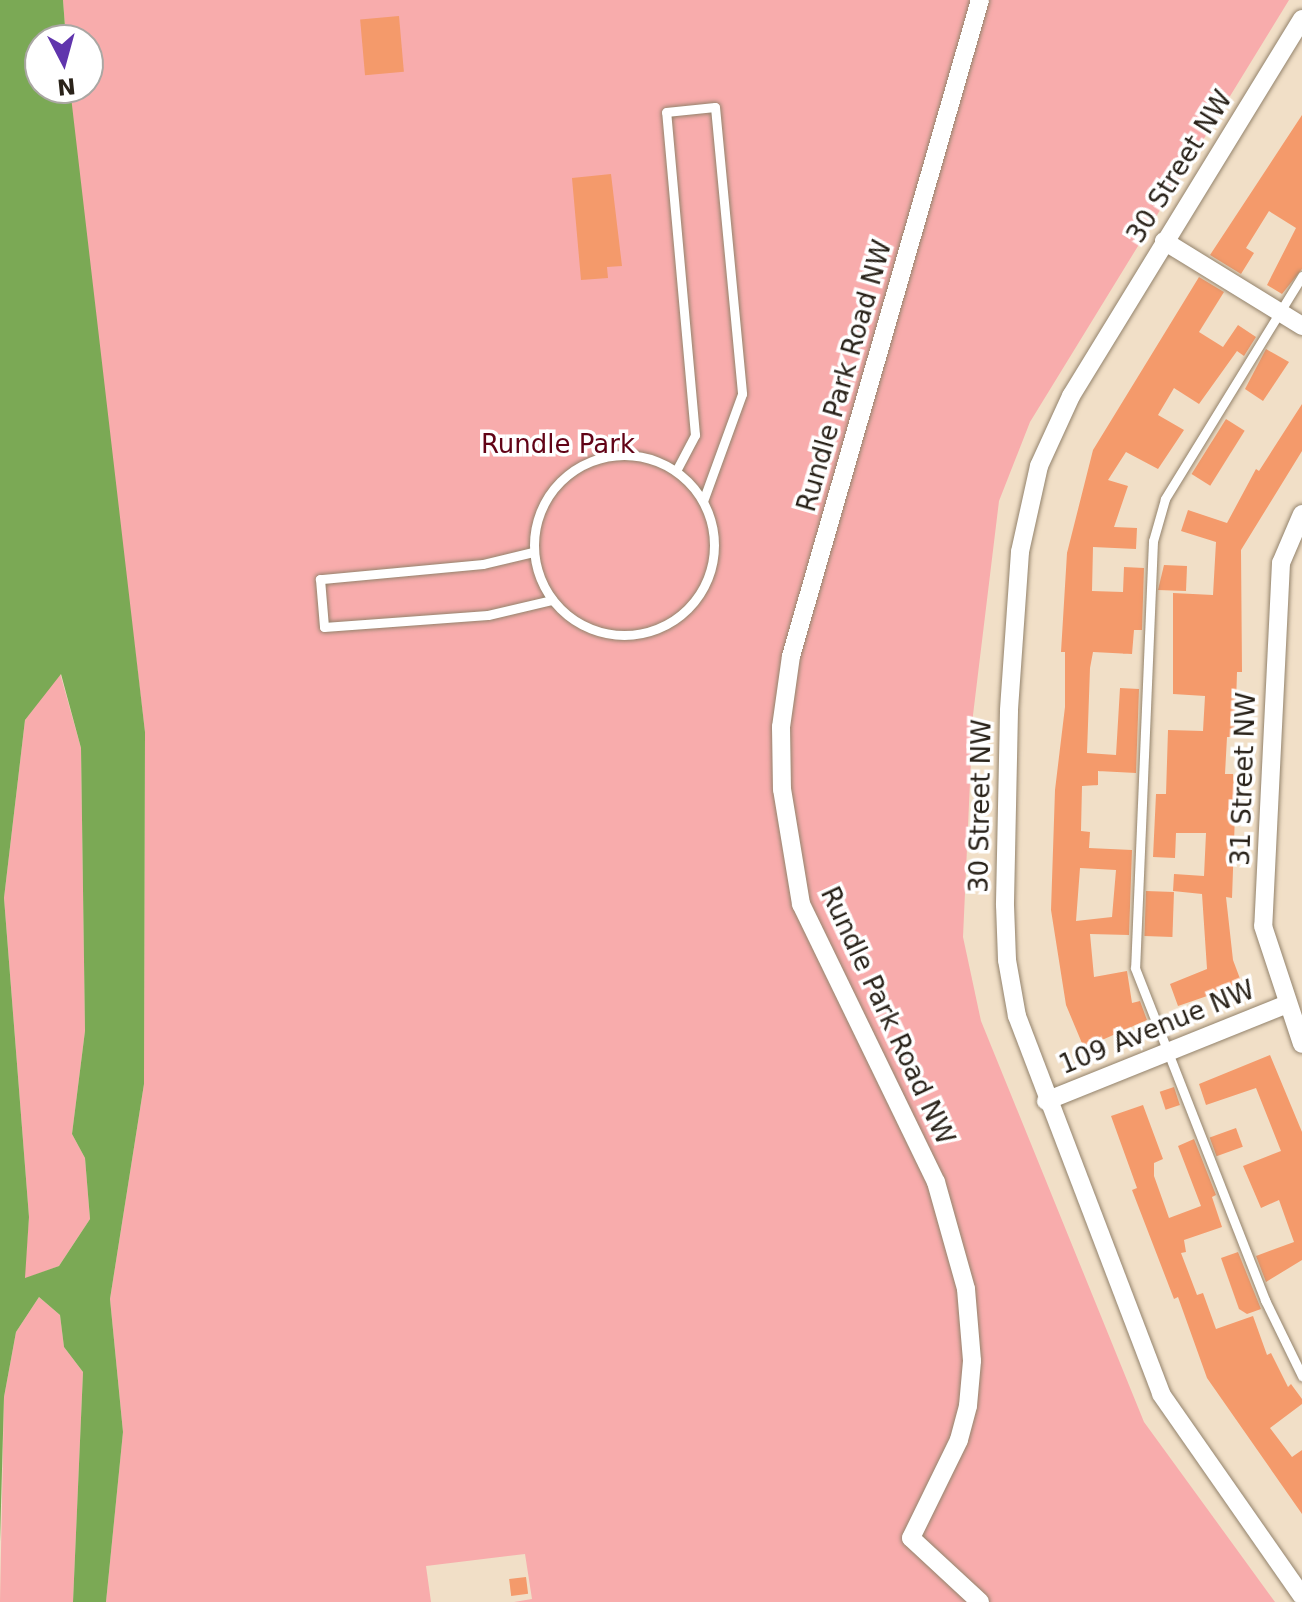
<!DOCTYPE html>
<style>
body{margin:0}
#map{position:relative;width:1302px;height:1602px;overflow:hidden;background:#f1dfc7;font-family:"DejaVu Sans",sans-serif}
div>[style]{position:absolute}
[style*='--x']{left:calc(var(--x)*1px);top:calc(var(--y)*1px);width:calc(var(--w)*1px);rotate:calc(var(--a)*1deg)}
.green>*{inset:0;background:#f8acac}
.water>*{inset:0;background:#7ba955}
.building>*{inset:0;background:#f49a6b;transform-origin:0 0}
.roads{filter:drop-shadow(0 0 2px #93836c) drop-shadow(0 0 2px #93836c)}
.lane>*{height:9px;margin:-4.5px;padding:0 4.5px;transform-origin:4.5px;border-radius:4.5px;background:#fff}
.lane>.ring{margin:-4.5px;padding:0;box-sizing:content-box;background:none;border:9px solid #fff;border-radius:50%}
.street>*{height:18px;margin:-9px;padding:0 9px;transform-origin:9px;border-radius:9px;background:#fff}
span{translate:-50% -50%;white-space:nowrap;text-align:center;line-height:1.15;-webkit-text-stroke:7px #fff;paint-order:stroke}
.street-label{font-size:26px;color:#2a231a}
.park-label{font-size:26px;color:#620316}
.north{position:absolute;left:24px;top:24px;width:80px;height:80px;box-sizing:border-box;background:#fff;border:2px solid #aaa7a3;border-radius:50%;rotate:174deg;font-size:22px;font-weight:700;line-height:32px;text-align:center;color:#2a231a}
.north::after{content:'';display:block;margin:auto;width:28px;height:36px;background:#6035ad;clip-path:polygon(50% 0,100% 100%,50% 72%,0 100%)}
</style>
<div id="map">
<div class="green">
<i style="clip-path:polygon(63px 0,1289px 0,1030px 422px,999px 501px,973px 715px,963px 937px,981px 1021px,1144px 1422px,1275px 1602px,514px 1602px,532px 1599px,525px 1554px,426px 1566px,431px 1602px,106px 1602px,123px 1432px,110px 1299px,144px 1084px,145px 732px,77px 177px,70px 88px,88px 88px,88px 40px,66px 40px)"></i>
<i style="clip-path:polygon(60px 673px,81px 748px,85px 1031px,72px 1134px,85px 1158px,90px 1219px,59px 1266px,24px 1279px,29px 1217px,4px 898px,25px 720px)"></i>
<i style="clip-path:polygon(39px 1297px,60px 1315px,64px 1347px,83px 1372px,73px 1602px,0 1602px,4px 1397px,16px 1332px)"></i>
</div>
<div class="water">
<i style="clip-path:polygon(evenodd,0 0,63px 0,66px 40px,40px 40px,40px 88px,70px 88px,145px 732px,144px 1084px,110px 1299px,123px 1432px,106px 1602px,73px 1602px,83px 1372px,64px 1347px,60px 1315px,39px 1297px,16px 1332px,4px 1397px,0 1542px,0 0,61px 674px,81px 748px,85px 1031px,72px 1134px,85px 1158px,90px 1219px,59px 1266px,25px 1278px,29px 1217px,4px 898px,25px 720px,61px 674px)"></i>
</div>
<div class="building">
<i style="left:399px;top:16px;width:56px;height:39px;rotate:85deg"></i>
<i style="clip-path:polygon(1302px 115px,1302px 269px,1282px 294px,1267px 285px,1296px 228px,1269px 211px,1246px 248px,1254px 253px,1241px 274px,1210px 255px)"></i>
<i style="clip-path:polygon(611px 174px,622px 266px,607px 267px,608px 278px,581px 280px,572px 178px)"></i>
<i style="clip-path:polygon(evenodd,1199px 277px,1224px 292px,1199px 332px,1223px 347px,1238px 325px,1256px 337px,1244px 356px,1237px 351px,1199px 404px,1174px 388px,1158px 415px,1184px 430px,1158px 469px,1126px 452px,1108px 480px,1128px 486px,1114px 527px,1137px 528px,1136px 549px,1093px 547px,1092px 591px,1123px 592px,1124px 567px,1144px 568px,1142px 630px,1134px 630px,1132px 654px,1093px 652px,1090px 668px,1087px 753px,1116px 755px,1120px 688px,1139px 689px,1136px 773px,1098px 771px,1098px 785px,1082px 786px,1081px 831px,1090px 832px,1089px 848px,1132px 850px,1129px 935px,1090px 934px,1094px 977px,1127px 971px,1132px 1003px,1140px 1001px,1147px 1020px,1084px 1048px,1066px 1005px,1051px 910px,1055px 790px,1065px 707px,1065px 652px,1061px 652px,1067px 553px,1093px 450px,1199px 277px,1080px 868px,1116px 870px,1112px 917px,1076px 921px,1080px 868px)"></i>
<i style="clip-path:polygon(1266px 349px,1289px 362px,1263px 401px,1245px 389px)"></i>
<i style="clip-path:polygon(1302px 404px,1302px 451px,1241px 550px,1242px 672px,1237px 672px,1235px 737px,1227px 737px,1225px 774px,1233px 774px,1235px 814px,1232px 898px,1226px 897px,1233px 960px,1242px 984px,1178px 1006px,1170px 984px,1207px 969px,1202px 894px,1173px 891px,1174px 874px,1204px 876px,1206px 833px,1176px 833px,1175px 858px,1153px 857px,1156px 794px,1166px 794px,1168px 730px,1203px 731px,1205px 696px,1173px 694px,1173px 593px,1213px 595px,1216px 542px,1181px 531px,1188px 510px,1227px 523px,1256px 469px,1259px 471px)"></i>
<i style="left:1226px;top:419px;width:22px;height:65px;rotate:32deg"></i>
<i style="clip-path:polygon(1164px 565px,1187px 566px,1186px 591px,1158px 590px)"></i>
<i style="left:1146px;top:891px;width:28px;height:45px;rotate:2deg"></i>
<i style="clip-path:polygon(1270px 1055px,1302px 1132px,1302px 1260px,1266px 1282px,1256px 1256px,1294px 1242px,1279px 1200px,1261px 1208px,1243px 1166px,1281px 1151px,1256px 1088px,1206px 1105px,1199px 1084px)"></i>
<i style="left:1174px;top:1087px;width:19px;height:15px;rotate:72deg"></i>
<i style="clip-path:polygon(1143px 1105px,1163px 1159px,1154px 1163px,1154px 1176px,1169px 1218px,1201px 1206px,1178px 1146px,1194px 1139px,1216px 1195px,1212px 1197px,1222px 1227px,1184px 1240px,1186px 1252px,1181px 1253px,1197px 1295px,1203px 1293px,1216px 1329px,1253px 1316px,1267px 1355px,1271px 1353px,1288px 1387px,1291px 1384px,1302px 1399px,1302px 1404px,1270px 1428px,1292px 1457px,1302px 1450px,1302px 1514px,1207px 1378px,1178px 1297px,1174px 1299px,1132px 1190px,1137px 1188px,1111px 1116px)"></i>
<i style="left:1236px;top:1128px;width:20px;height:28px;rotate:70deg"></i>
<i style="clip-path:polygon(1238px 1252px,1261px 1309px,1247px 1314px,1239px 1309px,1221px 1258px)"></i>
<i style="left:526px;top:1577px;width:17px;height:17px;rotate:83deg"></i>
</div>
<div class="roads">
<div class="lane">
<i style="--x:1302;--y:276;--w:262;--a:121.6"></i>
<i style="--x:1165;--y:499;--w:44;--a:105.9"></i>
<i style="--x:1153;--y:541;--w:427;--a:92.4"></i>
<i style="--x:1135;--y:968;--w:357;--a:68.6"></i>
<i style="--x:1265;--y:1300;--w:85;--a:64"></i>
<i class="ring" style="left:534px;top:455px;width:171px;height:171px"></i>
<i style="--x:676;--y:471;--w:41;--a:-62.2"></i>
<i style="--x:695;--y:435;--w:324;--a:-95.1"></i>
<i style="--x:666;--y:112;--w:49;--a:-5.8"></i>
<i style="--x:715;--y:107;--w:288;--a:84.6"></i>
<i style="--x:742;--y:394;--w:114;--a:110"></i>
<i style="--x:533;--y:552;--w:51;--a:166.5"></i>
<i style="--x:483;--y:564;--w:164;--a:174.7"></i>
<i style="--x:320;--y:579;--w:48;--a:85.2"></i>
<i style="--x:324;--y:627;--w:164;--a:-4.2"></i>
<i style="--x:488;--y:615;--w:66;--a:-13.2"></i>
</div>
<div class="street">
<i style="--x:980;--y:0;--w:683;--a:106.07"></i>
<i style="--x:791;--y:656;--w:72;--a:98"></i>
<i style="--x:781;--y:727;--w:62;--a:89.1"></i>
<i style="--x:782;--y:789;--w:117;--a:80.6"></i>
<i style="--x:801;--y:904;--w:309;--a:64.1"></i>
<i style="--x:936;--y:1182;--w:111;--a:74.3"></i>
<i style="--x:966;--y:1289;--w:72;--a:85.2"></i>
<i style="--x:972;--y:1361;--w:45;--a:95.1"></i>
<i style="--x:968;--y:1406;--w:35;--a:105"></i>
<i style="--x:959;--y:1440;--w:109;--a:116.1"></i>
<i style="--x:911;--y:1538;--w:94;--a:42.8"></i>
<i style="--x:1302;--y:19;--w:442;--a:121.5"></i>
<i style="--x:1071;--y:396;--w:77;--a:114.6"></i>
<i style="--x:1039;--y:466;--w:88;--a:102.5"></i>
<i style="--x:1020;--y:552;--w:159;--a:94"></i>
<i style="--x:1009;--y:711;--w:194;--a:91.2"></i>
<i style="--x:1005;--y:905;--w:55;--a:87.9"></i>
<i style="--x:1007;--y:960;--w:57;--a:79.9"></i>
<i style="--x:1017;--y:1016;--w:404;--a:69.1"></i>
<i style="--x:1161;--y:1394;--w:246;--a:55.1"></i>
<i style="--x:1164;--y:241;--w:162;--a:31.6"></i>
<i style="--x:1302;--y:514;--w:53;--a:113.2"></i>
<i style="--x:1281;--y:563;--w:363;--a:92.8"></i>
<i style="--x:1263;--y:926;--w:124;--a:71.7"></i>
<i style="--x:1046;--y:1101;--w:260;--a:-21.9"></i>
</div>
</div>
<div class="street-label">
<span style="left:1180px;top:167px;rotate:-58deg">30 Street NW</span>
<span style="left:845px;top:376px;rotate:-74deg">Rundle Park Road NW</span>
<span style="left:1244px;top:779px;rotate:-88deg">31 Street NW</span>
<span style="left:981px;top:806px;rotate:-89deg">30 Street NW</span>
<span style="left:887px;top:1016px;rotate:65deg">Rundle Park Road NW</span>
<span style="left:1157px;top:1028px;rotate:-22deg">109 Avenue NW</span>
</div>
<div class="park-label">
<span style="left:558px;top:445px">Rundle Park</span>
</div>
<div class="north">N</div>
</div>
